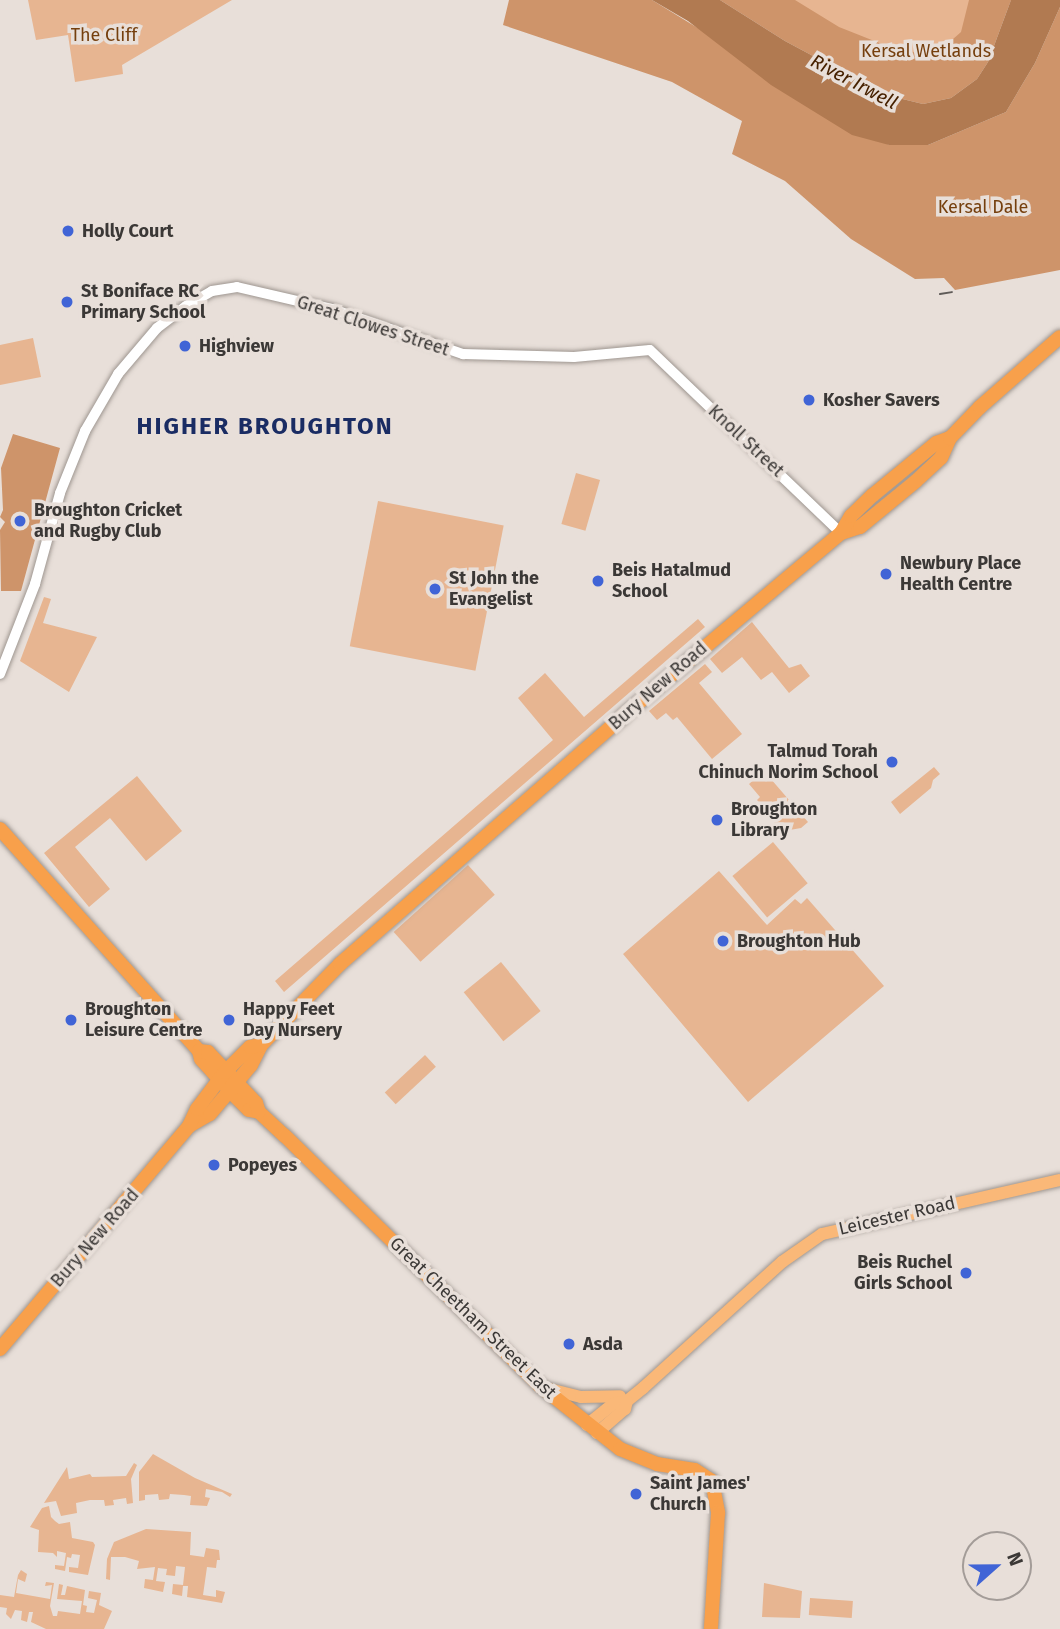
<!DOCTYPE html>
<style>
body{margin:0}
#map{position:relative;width:1060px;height:1629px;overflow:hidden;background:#e8dfd9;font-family:"Fira Sans",sans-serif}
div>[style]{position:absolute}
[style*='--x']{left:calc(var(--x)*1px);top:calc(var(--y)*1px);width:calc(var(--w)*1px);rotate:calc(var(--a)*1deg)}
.green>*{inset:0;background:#e7b591;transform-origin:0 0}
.forest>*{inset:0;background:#ce946a}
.water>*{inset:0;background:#b17a51}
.roads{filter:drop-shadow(0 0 2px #9e9690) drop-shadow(0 0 2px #9e9690)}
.secondary>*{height:10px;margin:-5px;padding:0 5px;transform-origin:5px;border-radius:5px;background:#fff}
.primary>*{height:12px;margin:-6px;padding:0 6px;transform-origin:6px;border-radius:6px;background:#fab878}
.trunk>*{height:14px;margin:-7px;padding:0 7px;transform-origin:7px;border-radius:7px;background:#f8a04b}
.tram>*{height:2px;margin:-1px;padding:0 1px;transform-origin:1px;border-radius:1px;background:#5f5b58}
.dots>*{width:19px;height:19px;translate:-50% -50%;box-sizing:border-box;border:4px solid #e8dfd9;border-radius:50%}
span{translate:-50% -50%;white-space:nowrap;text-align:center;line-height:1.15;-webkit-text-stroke:7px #e8dfd9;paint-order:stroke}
.park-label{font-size:18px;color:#753f0d}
.poi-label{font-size:18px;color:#3b3836;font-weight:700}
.left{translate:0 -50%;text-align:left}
.right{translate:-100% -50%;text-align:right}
.street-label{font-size:18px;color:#3b3836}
.water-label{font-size:19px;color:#462100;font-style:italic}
.district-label{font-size:24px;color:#1a2c63;font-weight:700;letter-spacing:2px}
.north{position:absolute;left:962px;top:1531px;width:70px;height:70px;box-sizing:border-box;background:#e8dfd9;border:2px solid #a39c98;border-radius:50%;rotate:69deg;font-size:19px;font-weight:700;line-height:28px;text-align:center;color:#3b3836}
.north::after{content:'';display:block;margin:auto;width:24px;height:32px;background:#4064d6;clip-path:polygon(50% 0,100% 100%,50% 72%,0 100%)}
</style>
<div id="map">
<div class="green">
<i style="clip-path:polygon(28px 0,232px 0,122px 65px,123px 74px,75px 82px,68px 35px,36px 40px)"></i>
<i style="clip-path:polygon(720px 0,1011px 0,977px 79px)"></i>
<i style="clip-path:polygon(33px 338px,41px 377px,0 385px,0 345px)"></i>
<i style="left:576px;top:473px;width:25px;height:53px;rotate:16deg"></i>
<i style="left:378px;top:501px;width:128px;height:148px;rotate:11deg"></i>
<i style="clip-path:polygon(44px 597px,51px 599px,43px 623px,97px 637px,69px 692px,20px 661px)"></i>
<i style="clip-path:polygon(698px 619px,705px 627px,284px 992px,275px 981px,553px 740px,518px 698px,545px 673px,584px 717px)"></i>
<i style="clip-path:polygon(752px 622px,789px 668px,801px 664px,810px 676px,789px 693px,772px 672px,761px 680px,742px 657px,722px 673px,710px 659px)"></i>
<i style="clip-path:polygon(705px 664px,712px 672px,699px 683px,742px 734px,712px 759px,677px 717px,673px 720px,666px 713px,657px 720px,649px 711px)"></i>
<i style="clip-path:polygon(934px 767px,940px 774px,933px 780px,931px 788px,900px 814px,891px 802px)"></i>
<i style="clip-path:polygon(764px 771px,808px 822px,801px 828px,784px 831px,772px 825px,776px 821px,757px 800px,760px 797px,749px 784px)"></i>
<i style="clip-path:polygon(137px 776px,182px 831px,146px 861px,110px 818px,75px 847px,110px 889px,89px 907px,44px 853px)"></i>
<i style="left:773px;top:842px;width:54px;height:53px;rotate:50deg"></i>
<i style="left:468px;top:865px;width:40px;height:100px;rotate:48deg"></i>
<i style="clip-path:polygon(719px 871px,767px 925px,795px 899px,801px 904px,807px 898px,884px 986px,748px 1102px,623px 954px)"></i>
<i style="left:501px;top:962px;width:63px;height:48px;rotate:51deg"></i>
<i style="left:425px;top:1055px;width:16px;height:55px;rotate:47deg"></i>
<i style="clip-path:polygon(153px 1454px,195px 1478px,232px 1494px,230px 1497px,222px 1492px,206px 1489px,205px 1497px,210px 1498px,207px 1506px,190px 1505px,191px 1496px,184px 1495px,170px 1494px,169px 1499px,159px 1500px,158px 1494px,145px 1495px,145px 1500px,139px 1501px,139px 1472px)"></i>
<i style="clip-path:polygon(134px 1463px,137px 1465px,131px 1479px,133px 1503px,127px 1504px,126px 1498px,113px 1500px,114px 1505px,105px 1506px,104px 1500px,90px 1500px,76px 1503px,77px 1513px,61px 1516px,56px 1501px,44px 1503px,67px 1467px,69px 1479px,90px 1474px,92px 1477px,126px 1476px)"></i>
<i style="clip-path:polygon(49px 1506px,51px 1517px,55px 1521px,59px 1524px,70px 1522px,72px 1538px,93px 1542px,95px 1545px,88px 1575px,69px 1572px,69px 1567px,78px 1568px,80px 1555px,72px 1554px,71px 1558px,67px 1557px,65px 1571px,55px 1569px,55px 1565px,64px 1566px,66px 1553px,57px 1551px,57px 1557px,53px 1553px,38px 1552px,39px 1530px,30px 1527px,42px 1508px)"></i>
<i style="clip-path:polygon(146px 1529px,191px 1532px,190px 1555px,204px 1557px,206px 1548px,219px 1550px,220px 1560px,217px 1560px,216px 1568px,207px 1567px,203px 1595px,216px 1597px,216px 1590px,225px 1592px,222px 1603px,187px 1597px,188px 1586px,183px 1586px,182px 1596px,172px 1594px,173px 1584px,183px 1585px,185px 1567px,176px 1566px,175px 1576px,166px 1575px,167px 1569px,158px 1568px,156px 1581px,165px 1582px,163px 1592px,144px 1588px,145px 1579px,153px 1580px,155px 1567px,137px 1569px,139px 1561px,125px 1557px,111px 1557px,110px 1580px,106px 1579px,107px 1559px,114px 1542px)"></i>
<i style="clip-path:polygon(21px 1570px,27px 1574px,25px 1582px,18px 1579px,16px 1593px,50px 1599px,52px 1585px,45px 1586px,46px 1582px,54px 1583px,50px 1606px,53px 1616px,57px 1616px,58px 1611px,80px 1614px,82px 1601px,57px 1599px,59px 1584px,63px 1585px,61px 1595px,65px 1595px,67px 1586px,85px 1590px,83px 1605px,87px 1606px,86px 1612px,94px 1613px,97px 1600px,88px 1598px,89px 1591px,101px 1593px,99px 1605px,112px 1611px,104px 1629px,46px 1629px,31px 1622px,33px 1612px,29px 1612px,27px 1622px,21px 1620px,22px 1611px,15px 1610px,11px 1619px,6px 1614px,7px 1608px,0 1607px,0 1595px,14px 1597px,18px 1575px)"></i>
<i style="clip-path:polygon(764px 1583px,802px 1591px,800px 1618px,762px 1617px)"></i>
<i style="left:810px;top:1598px;width:43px;height:17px;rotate:4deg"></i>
</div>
<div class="forest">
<i style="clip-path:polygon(509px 0,652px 0,889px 145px,928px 145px,1006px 112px,1035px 63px,1060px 7px,1060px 270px,955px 290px,944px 278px,915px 279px,851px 239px,785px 181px,732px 154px,742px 121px,672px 82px,503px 25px)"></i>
<i style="clip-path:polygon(720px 0,795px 0,839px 27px,897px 50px,935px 55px,961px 32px,969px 0,1011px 0,988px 62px,977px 79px,951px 98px,923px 104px,886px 95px,785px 41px)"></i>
<i style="clip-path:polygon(13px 434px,60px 448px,21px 591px,1px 591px,0 530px,5px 522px,0 517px,3px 510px,1px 468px)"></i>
</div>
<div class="water">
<i style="clip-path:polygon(652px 0,720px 0,785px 41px,886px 95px,923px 104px,951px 98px,977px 79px,988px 62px,1011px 0,1060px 0,1060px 7px,1035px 63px,1006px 112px,928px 145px,889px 145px,852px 135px,771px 85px,688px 21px)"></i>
</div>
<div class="roads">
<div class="secondary">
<i style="--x:0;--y:674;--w:97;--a:-68.7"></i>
<i style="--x:35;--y:584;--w:94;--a:-74.6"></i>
<i style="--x:60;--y:493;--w:67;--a:-68"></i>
<i style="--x:85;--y:431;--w:66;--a:-59.9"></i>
<i style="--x:118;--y:374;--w:60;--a:-49.7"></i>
<i style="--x:157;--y:328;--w:36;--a:-37"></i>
<i style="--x:186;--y:306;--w:30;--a:-30"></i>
<i style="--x:212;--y:291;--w:25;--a:-9"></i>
<i style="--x:237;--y:287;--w:98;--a:13"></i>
<i style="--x:332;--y:309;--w:139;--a:19"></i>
<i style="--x:463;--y:354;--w:111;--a:1.5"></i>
<i style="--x:574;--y:357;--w:76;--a:-5.3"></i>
<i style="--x:650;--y:350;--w:265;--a:43.8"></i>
</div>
<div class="primary">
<i style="--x:545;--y:1388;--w:37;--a:14"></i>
<i style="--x:581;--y:1397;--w:39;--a:-1"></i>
<i style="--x:587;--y:1425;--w:33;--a:-39"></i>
<i style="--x:613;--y:1404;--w:14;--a:-12"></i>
<i style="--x:627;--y:1401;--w:21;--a:-39"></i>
<i style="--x:643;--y:1388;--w:188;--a:-42.2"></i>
<i style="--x:782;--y:1262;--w:49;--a:-35"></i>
<i style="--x:822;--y:1234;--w:244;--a:-12.8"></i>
<i style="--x:597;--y:1433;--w:37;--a:-41"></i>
<i style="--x:625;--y:1409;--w:8;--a:-76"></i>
</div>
<div class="trunk">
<i style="--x:841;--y:533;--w:20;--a:-18"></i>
<i style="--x:860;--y:527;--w:72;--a:-39.4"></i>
<i style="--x:916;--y:481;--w:34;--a:-43"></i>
<i style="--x:941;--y:458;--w:22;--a:-66"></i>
<i style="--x:0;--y:829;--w:298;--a:48.1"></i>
<i style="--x:199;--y:1051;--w:8;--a:76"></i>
<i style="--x:201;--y:1059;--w:45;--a:47.7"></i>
<i style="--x:231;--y:1092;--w:25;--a:45"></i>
<i style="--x:249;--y:1110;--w:10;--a:11"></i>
<i style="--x:259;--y:1112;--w:35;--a:43"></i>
<i style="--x:285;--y:1136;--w:356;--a:44.4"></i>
<i style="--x:539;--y:1385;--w:103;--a:38.3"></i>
<i style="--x:620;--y:1449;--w:40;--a:22"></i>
<i style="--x:657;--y:1464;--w:38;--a:9"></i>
<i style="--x:695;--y:1470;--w:20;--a:33"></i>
<i style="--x:712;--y:1481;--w:33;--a:79"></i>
<i style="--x:718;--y:1513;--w:116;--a:93.5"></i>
<i style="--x:199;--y:1051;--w:9;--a:6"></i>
<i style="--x:208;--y:1052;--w:70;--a:46.7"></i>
<i style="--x:256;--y:1103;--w:9;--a:72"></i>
<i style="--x:189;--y:1126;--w:24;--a:-30"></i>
<i style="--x:210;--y:1114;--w:64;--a:-50.1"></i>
<i style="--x:251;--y:1065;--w:22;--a:-63"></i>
<i style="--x:261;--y:1045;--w:113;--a:-45.7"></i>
<i style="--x:340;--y:964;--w:378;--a:-41.2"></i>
<i style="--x:624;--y:715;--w:283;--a:-40"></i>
<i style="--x:841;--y:533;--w:20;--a:-60"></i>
<i style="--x:851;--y:516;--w:30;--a:-44"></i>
<i style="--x:873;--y:495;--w:82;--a:-39.5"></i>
<i style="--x:936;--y:443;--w:15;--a:-20"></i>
<i style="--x:950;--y:438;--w:43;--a:-45.9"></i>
<i style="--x:980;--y:407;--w:106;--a:-41.2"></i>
<i style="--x:0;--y:1349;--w:292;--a:-49.7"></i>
<i style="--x:189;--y:1126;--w:19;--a:-65"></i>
<i style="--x:197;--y:1109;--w:46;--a:-52.9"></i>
<i style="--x:225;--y:1072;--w:35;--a:-45"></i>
<i style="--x:250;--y:1047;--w:11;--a:-10"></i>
</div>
</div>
<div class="tram">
<i style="--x:940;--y:294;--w:12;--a:-9"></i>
</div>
<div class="dots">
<i style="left:68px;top:231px;background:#4064d6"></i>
<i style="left:67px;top:302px;background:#4064d6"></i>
<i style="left:185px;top:346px;background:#4064d6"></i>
<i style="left:809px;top:400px;background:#4064d6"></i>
<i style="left:20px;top:521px;background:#4064d6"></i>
<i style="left:886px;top:574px;background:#4064d6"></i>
<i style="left:598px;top:581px;background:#4064d6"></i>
<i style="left:435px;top:589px;background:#4064d6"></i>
<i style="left:892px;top:762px;background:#4064d6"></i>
<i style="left:717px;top:820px;background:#4064d6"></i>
<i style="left:723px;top:941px;background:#4064d6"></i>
<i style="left:71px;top:1020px;background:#4064d6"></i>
<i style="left:229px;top:1020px;background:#4064d6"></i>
<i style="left:214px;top:1165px;background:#4064d6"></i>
<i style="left:966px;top:1273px;background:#4064d6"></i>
<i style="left:569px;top:1344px;background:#4064d6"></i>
<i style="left:636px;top:1494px;background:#4064d6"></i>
</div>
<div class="park-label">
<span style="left:104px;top:35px">The Cliff</span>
<span style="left:926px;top:51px">Kersal Wetlands</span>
<span style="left:983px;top:207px">Kersal Dale</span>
</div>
<div class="poi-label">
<span class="left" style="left:82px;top:231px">Holly Court</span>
<span class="left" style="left:81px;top:302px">St Boniface RC<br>Primary School</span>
<span class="left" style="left:199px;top:346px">Highview</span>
<span class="left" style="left:823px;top:400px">Kosher Savers</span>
<span class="left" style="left:34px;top:521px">Broughton Cricket<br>and Rugby Club</span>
<span class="left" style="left:900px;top:574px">Newbury Place<br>Health Centre</span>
<span class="left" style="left:612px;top:581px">Beis Hatalmud<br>School</span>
<span class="left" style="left:449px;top:589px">St John the<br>Evangelist</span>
<span class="right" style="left:878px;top:762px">Talmud Torah<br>Chinuch Norim School</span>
<span class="left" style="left:731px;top:820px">Broughton<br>Library</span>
<span class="left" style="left:737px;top:941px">Broughton Hub</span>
<span class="left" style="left:85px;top:1020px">Broughton<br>Leisure Centre</span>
<span class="left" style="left:243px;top:1020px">Happy Feet<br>Day Nursery</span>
<span class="left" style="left:228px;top:1165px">Popeyes</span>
<span class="right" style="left:952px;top:1273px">Beis Ruchel<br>Girls School</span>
<span class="left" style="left:583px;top:1344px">Asda</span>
<span class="left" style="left:650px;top:1494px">Saint James'<br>Church</span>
</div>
<div class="street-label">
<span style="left:373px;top:326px;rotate:18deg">Great Clowes Street</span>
<span style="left:746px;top:441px;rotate:43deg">Knoll Street</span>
<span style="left:658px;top:686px;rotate:-41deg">Bury New Road</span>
<span style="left:897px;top:1216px;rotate:-13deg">Leicester Road</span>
<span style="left:95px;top:1238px;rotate:-49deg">Bury New Road</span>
<span style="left:473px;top:1318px;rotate:44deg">Great Cheetham Street East</span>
</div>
<div class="water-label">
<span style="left:854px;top:82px;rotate:28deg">River Irwell</span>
</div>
<div class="district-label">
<span style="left:265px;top:427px">HIGHER BROUGHTON</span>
</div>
<div class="north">N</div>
</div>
